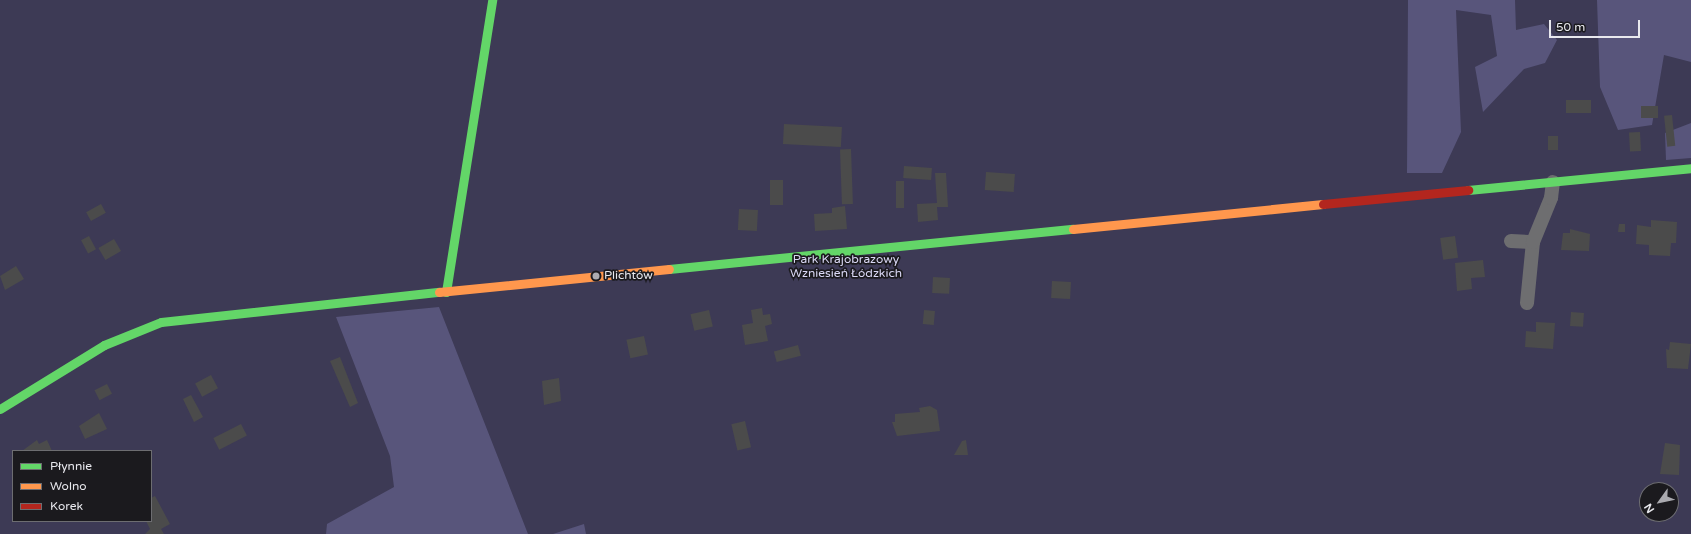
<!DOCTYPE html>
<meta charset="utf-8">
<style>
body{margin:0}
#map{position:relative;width:1691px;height:534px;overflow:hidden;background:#343439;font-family:"Varela Round",sans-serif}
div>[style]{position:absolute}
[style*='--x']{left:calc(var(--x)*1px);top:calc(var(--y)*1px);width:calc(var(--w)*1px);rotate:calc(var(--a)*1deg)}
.green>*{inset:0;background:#3d3a55}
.forest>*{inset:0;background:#58557b}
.building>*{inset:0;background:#4b4b4b;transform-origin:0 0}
.street>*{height:14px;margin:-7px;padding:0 7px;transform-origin:7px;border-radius:7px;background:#6e6e70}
.fast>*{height:9px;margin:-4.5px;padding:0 4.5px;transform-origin:4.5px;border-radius:4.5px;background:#63d668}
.slow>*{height:9px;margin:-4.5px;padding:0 4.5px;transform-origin:4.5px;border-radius:4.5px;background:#ff974d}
.jam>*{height:9px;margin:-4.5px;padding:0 4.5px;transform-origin:4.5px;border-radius:4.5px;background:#b3261e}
.dots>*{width:11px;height:11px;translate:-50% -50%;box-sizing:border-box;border:2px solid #1b1a1e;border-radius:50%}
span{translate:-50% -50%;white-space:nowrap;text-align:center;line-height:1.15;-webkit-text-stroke:3.5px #1b1a1e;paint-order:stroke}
.park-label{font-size:12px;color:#dad8f5}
.poi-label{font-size:12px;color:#e9e9ee}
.left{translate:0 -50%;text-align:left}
.legend{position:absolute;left:12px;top:450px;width:140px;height:72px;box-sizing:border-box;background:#1b1a1e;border:1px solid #6d6d71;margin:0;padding:5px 7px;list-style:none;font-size:12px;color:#e9e9ee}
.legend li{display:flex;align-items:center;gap:8px;height:20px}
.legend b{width:20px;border:1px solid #6d6d71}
.north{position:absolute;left:1639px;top:482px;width:40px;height:40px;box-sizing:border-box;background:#1b1a1e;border:1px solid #6d6d71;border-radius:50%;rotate:237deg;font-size:11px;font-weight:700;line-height:16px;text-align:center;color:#e9e9ee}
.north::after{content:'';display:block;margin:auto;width:14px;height:18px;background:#aaaaaf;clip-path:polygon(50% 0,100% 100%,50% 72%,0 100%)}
.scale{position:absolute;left:1549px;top:20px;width:91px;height:18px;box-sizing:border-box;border:2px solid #e9e9ee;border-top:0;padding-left:5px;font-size:12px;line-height:14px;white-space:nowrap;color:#e9e9ee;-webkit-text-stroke:3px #1b1a1e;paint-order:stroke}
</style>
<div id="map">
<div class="green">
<i style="clip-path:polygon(evenodd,0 0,1691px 0,1691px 534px,0 534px,0 0,13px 451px,151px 451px,151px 521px,13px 521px,13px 451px,0 0,1647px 490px,1671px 490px,1671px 514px,1647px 514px,1647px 490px)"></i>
</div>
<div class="forest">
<i style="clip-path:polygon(1408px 0,1515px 0,1516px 30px,1544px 24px,1557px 40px,1545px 63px,1524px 69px,1483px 112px,1475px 67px,1497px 56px,1491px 15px,1456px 10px,1461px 132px,1442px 173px,1407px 173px)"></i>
<i style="clip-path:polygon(1597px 0,1691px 0,1691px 62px,1664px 55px,1652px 125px,1618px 130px,1600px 87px)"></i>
<i style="clip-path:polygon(1691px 123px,1691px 158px,1666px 160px,1665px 133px)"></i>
<i style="clip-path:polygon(439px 307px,528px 534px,326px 534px,327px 524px,394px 487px,390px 456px,336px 317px)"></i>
<i style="clip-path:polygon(584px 524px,586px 534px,553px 534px)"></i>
</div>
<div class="building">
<i style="left:1591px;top:100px;width:13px;height:25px;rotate:90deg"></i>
<i style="left:1641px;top:106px;width:17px;height:12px"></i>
<i style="left:1672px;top:115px;width:31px;height:8px;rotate:84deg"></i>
<i style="left:784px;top:124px;width:58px;height:20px;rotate:3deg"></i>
<i style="left:1640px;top:132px;width:19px;height:11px;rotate:87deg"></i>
<i style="left:1548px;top:136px;width:10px;height:14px"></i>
<i style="left:851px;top:149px;width:55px;height:11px;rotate:88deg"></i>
<i style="left:904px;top:166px;width:28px;height:12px;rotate:4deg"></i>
<i style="left:986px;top:172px;width:29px;height:18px;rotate:4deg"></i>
<i style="clip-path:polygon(935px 173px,946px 173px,948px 207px,937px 207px,938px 220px,918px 222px,917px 204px,937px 203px)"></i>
<i style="left:770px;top:180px;width:13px;height:25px"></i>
<i style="left:896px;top:181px;width:8px;height:27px"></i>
<i style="left:101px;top:204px;width:10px;height:17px;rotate:61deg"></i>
<i style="clip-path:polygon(845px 206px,847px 229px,815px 231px,814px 214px,832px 213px,832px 208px)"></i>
<i style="left:739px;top:209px;width:19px;height:21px;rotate:3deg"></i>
<i style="clip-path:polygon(1651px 220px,1677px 222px,1676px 243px,1671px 243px,1670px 256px,1649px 255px,1649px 245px,1636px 244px,1637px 225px,1651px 227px)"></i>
<i style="clip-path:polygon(1619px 224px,1625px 224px,1625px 232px,1618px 232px)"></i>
<i style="clip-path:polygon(1570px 229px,1590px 234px,1589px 251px,1561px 250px,1563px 233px,1570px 233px)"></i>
<i style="left:89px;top:236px;width:15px;height:9px;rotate:62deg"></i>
<i style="left:1455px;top:236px;width:22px;height:15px;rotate:82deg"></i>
<i style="left:114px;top:239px;width:14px;height:18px;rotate:60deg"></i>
<i style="clip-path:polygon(1483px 260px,1485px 277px,1471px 278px,1472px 289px,1457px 291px,1455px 263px)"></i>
<i style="clip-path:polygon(16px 266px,24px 279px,5px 290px,0 276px)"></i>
<i style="left:933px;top:277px;width:17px;height:16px;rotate:3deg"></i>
<i style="left:1052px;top:281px;width:19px;height:17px;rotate:3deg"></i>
<i style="clip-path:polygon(762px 308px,763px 315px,770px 314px,772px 324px,765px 326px,768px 341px,745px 345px,742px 325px,753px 323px,751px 310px)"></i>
<i style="left:709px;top:310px;width:17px;height:19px;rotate:77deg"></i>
<i style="left:924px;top:310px;width:11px;height:14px;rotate:5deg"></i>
<i style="left:1571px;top:312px;width:13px;height:14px;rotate:4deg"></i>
<i style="clip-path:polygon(1536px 322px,1555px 323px,1553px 349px,1525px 347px,1526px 331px,1536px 332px)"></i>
<i style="left:644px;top:336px;width:19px;height:18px;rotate:78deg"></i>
<i style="clip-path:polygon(1670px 342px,1691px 344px,1688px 369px,1667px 368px,1666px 349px,1669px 350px)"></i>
<i style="left:798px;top:345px;width:11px;height:25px;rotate:75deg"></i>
<i style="clip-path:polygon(340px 357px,358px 403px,350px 407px,330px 361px)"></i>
<i style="left:211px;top:375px;width:15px;height:18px;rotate:62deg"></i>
<i style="clip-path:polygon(559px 378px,561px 401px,544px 405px,542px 381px)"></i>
<i style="left:107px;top:384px;width:11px;height:14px;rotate:63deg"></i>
<i style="clip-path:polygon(191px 395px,203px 417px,194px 422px,183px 399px)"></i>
<i style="clip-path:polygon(930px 406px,937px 410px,940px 431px,897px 436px,892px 422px,895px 422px,895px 414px,920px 412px,919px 408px)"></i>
<i style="clip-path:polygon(99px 413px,107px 429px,85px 439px,79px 426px)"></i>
<i style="left:745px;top:421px;width:27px;height:14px;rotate:77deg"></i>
<i style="left:241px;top:424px;width:13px;height:31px;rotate:63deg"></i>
<i style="clip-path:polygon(37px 440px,39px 444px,47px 440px,52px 451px,22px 451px)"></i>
<i style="clip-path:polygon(966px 440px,968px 455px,954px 455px,962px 441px)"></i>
<i style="clip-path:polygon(1665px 443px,1680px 445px,1679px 475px,1660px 474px)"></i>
<i style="clip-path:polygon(155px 496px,170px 524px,161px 529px,164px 534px,145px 534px,150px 529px,146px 521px,151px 521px,151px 498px)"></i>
</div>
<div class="street">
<i style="--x:1511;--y:241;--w:22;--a:3"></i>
<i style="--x:1527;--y:303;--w:61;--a:-84.4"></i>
<i style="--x:1533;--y:242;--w:48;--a:-67.8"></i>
<i style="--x:1551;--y:198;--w:16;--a:-83"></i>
</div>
<div class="fast">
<i style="--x:1468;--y:190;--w:224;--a:-5.6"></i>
<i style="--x:669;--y:269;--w:406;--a:-5.7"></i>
<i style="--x:446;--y:292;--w:296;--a:-81"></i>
<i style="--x:0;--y:409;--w:122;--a:-31.6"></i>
<i style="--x:104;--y:345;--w:61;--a:-22"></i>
<i style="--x:161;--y:322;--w:280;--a:-6.2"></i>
</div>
<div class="slow">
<i style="--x:1073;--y:229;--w:251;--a:-5.7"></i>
<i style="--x:439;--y:292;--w:231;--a:-5.7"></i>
</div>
<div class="jam">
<i style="--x:1323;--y:204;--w:146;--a:-5.5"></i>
</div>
<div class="dots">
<i style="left:596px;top:276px;background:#aaaaaf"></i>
</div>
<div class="park-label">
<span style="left:846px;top:267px">Park Krajobrazowy<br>Wzniesień Łódzkich</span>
</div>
<div class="poi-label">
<span class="left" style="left:604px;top:276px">Plichtów</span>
</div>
<ul class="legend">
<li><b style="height:5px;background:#63d668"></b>Płynnie</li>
<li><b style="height:5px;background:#ff974d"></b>Wolno</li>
<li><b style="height:5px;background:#b3261e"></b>Korek</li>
</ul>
<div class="north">N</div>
<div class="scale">50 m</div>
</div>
